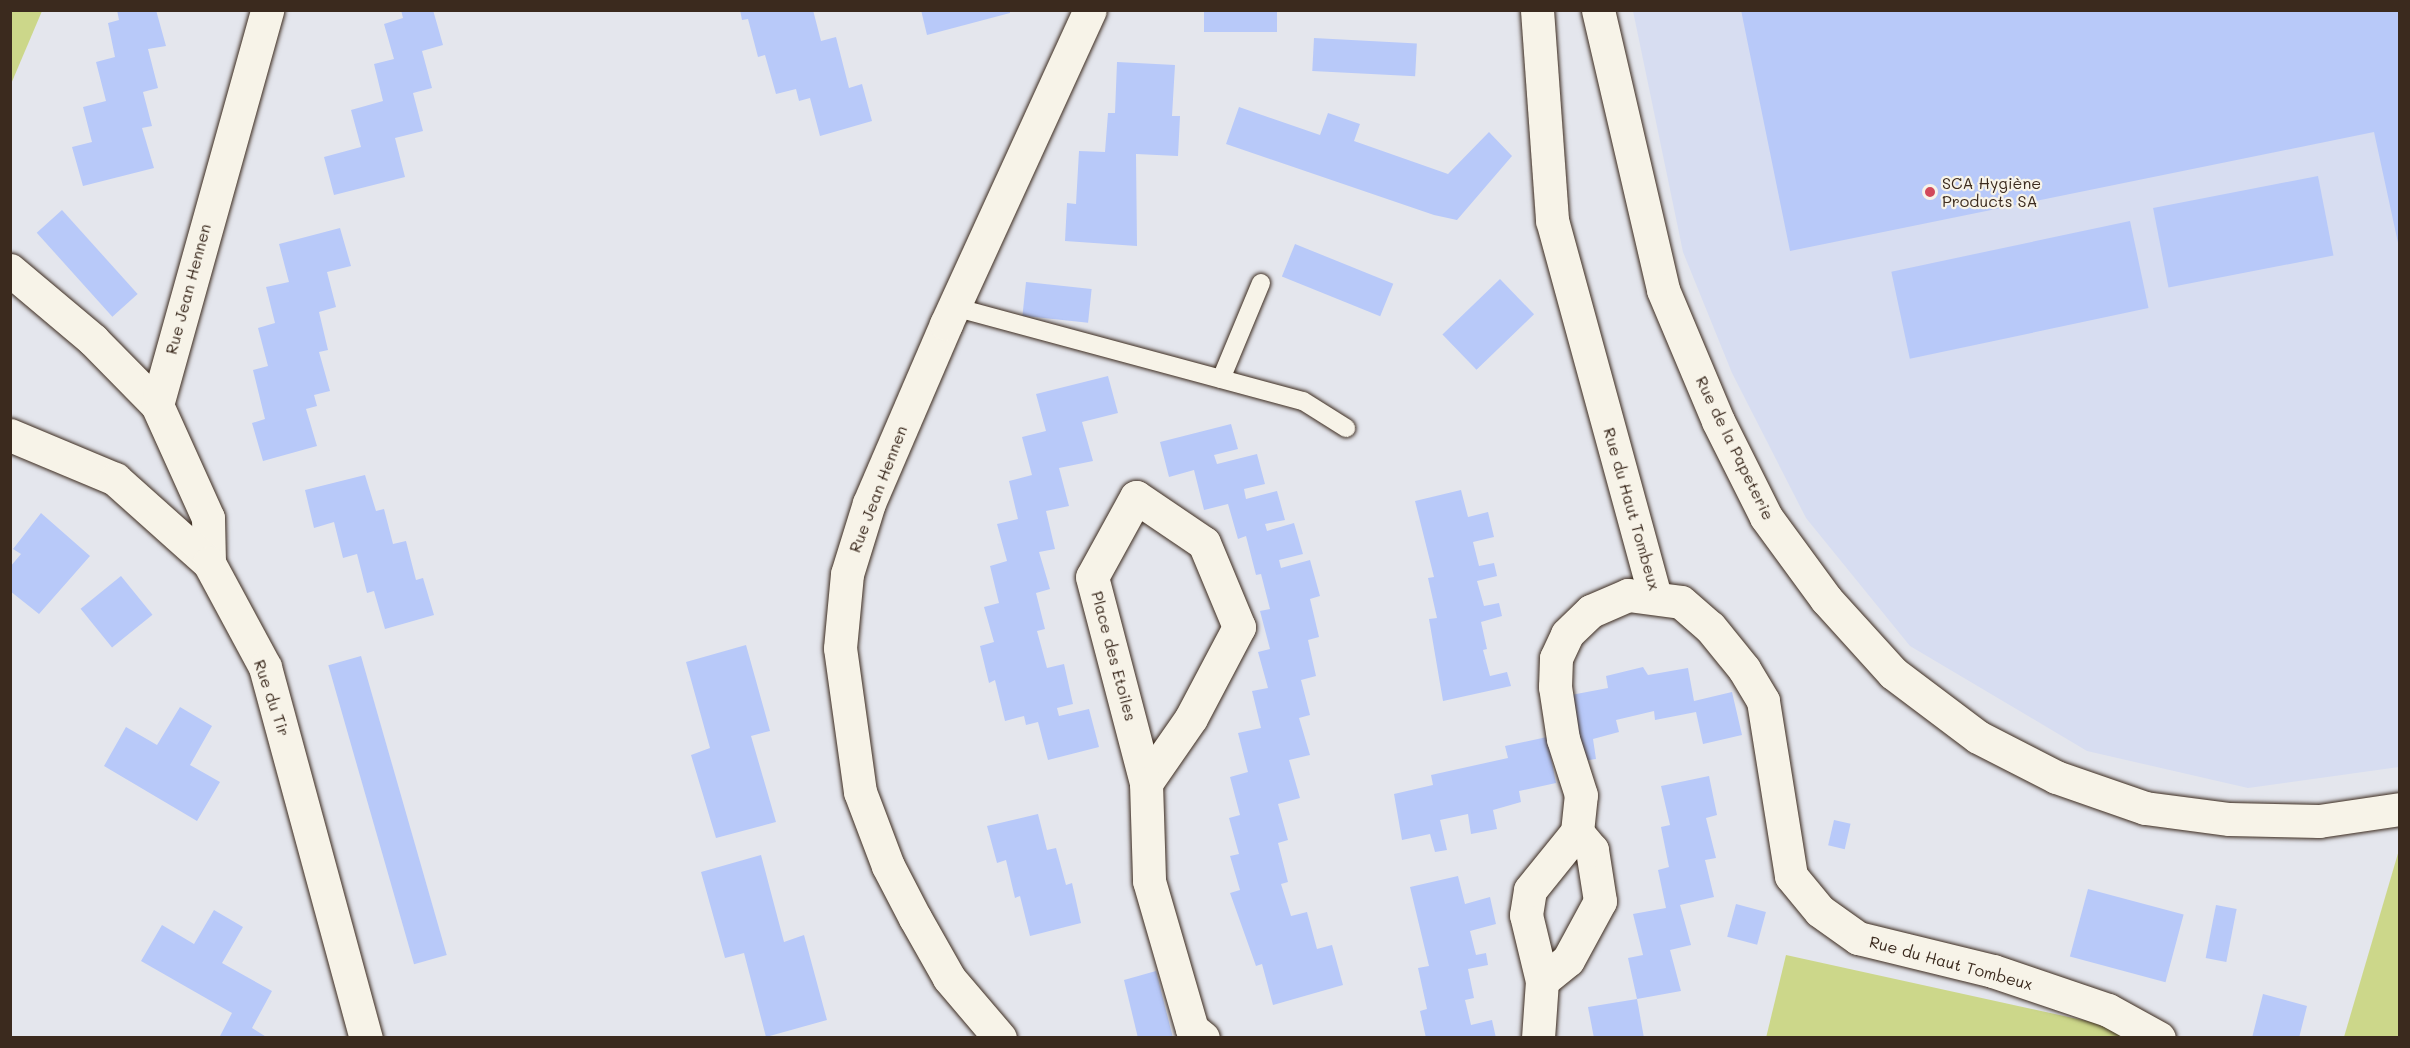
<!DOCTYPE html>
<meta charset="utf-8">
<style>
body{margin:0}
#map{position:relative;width:2410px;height:1048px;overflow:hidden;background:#e4e6ed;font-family:Mali,sans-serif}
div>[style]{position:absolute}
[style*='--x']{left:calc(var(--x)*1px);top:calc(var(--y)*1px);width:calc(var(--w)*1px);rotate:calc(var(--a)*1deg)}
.built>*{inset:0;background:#d7ddf1}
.green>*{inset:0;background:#ccd78a}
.building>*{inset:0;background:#b8c9f9;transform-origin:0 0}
.roads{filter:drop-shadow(0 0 2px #3b2a1e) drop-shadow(0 0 2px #3b2a1e)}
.service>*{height:18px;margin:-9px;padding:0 9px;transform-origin:9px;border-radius:9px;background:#f7f3e8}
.minor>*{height:33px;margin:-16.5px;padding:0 16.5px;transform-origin:16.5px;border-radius:16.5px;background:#f7f3e8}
.secondary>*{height:33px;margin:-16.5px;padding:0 16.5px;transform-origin:16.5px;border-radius:16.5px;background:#f7f3e8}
.dots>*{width:16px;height:16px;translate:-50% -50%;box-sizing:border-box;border:3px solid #f7f3e8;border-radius:50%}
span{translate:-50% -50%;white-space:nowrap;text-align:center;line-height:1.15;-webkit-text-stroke:4.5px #f7f3e8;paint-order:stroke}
.poi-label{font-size:16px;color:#3b2a1e}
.left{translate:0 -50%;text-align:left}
.street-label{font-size:16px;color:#3b2a1e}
.frame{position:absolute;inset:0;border:12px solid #3b2a1e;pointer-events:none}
</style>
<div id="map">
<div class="built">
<i style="clip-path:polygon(1633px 11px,2399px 11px,2399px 767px,2248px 788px,2087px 751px,1910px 646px,1806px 518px,1732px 373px,1683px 252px)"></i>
</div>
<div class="green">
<i style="clip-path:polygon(11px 10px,42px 11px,11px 84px,10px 11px)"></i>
<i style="clip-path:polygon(2399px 850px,2399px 1037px,2344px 1037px)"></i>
<i style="clip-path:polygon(1786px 955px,2096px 1023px,2128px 1037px,1766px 1038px)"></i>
</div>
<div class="building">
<i style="clip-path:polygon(117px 10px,156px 10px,166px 46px,148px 49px,158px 88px,143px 92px,152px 126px,142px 128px,154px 168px,83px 186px,72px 147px,92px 142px,83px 107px,106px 101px,96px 62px,115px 57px,108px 23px,119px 20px)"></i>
<i style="clip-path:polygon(401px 10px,433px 10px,443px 45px,422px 51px,432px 88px,413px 93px,423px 131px,395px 138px,405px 177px,334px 195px,324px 157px,361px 147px,351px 110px,383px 101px,374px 64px,394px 59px,384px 24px,403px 18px)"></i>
<i style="clip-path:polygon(740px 10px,813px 10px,821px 41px,836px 37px,849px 88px,862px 84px,872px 121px,820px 136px,810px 98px,799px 101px,796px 89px,776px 94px,765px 55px,758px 57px,748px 19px,742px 20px)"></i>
<i style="clip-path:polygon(921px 10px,1010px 10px,1010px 13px,927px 35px)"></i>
<i style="left:1204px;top:10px;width:73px;height:22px"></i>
<i style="clip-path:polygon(1741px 10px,2400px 10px,2400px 252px,2374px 132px,1790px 251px)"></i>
<i style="left:1314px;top:38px;width:103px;height:33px;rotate:3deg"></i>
<i style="clip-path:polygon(1117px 62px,1175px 65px,1172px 116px,1180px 116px,1178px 156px,1136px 154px,1137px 246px,1065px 241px,1067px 203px,1076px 204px,1079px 151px,1105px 152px,1108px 113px,1115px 113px)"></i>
<i style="clip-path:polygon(1239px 107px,1320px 135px,1328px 113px,1360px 124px,1354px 141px,1448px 174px,1489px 132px,1512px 156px,1457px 220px,1434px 215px,1226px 144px)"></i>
<i style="left:2318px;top:176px;width:81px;height:168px;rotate:79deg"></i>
<i style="left:62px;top:210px;width:113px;height:34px;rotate:48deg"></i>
<i style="left:2130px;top:221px;width:89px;height:244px;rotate:78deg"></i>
<i style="clip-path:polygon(340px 228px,351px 266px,327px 272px,336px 307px,319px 312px,328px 350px,319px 352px,330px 391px,314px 395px,317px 406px,306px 409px,317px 446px,263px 461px,252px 423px,265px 419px,253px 370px,268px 366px,258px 328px,275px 323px,266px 287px,289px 282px,279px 244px)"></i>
<i style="left:1295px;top:244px;width:106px;height:35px;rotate:22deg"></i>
<i style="left:1500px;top:279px;width:49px;height:80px;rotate:46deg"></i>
<i style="left:1026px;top:282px;width:66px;height:34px;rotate:6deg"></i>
<i style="clip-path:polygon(1108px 376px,1118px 413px,1082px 422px,1093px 461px,1059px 468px,1069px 506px,1046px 511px,1055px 549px,1039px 552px,1050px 589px,1036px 593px,1045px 629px,1037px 631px,1047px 668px,1064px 664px,1073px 704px,1057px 708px,1059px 716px,1089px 709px,1099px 747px,1048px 760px,1038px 722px,1026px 725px,1024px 716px,1005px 721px,995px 680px,989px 683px,980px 646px,994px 642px,984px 607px,999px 603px,990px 566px,1007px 561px,997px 524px,1018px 519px,1009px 481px,1032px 475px,1022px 437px,1046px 431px,1036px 394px)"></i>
<i style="clip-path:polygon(1231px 424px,1238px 449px,1214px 455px,1217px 464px,1257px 454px,1265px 484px,1244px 489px,1246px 499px,1277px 491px,1285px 520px,1265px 524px,1267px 531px,1294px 523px,1303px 554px,1279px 560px,1281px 568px,1310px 560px,1320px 596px,1310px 599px,1319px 637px,1308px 640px,1316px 676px,1301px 680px,1310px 715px,1299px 718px,1310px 755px,1289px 760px,1300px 798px,1278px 804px,1288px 840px,1278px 843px,1288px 882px,1281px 884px,1291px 916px,1307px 912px,1317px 949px,1332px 945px,1343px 985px,1273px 1005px,1262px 964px,1256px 966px,1230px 893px,1240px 890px,1230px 856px,1239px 854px,1229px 818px,1240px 815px,1230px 777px,1248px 772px,1238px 733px,1261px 728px,1252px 691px,1268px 688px,1258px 652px,1270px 649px,1260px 611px,1270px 609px,1261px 574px,1256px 575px,1246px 536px,1238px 539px,1228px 504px,1204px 510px,1194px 470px,1169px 477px,1160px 442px)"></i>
<i style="clip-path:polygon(365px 475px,376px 511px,384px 509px,393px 544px,406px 541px,416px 580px,423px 578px,434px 615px,385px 629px,374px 591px,367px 593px,357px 554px,343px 558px,334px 522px,314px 528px,305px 490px)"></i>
<i style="clip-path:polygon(1461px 490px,1468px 517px,1488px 512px,1494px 537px,1473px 542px,1479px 566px,1494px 563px,1497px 576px,1477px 581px,1484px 606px,1499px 603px,1502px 616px,1481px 622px,1487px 649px,1483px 650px,1490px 676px,1507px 672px,1511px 686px,1443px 701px,1429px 619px,1437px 618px,1428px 578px,1434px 577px,1415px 501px)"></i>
<i style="clip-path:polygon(41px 513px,90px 556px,39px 614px,10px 591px,10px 567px,21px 554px,13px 549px)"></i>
<i style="left:121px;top:576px;width:50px;height:52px;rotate:51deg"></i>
<i style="clip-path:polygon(746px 645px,770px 731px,751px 736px,776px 822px,716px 838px,691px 755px,710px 748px,686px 662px)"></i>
<i style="left:361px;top:656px;width:311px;height:34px;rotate:74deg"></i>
<i style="clip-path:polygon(1643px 667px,1648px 675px,1688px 668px,1694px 701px,1732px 692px,1742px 735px,1703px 744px,1696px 712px,1655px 720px,1654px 711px,1616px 720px,1619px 732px,1593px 739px,1596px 759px,1582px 761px,1571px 695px,1608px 688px,1606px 676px)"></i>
<i style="clip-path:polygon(180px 707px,212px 726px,190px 765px,220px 782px,197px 821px,104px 766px,126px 727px,157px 745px)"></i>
<i style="clip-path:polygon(1547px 737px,1556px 783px,1519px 791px,1521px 802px,1493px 810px,1497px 829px,1471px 834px,1468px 814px,1440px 820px,1447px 850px,1435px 852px,1430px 834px,1402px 840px,1394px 794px,1433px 785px,1431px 775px,1508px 758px,1505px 746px)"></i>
<i style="clip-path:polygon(1709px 776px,1717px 815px,1706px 818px,1716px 858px,1705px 860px,1714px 897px,1680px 905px,1691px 945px,1670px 950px,1681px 991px,1637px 999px,1628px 958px,1643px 955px,1633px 914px,1666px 908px,1658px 870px,1669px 867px,1661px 827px,1670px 825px,1661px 786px)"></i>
<i style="clip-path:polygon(1038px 814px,1047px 850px,1056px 848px,1066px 885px,1072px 883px,1081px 923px,1030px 936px,1020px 896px,1015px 898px,1006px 860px,997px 863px,987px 826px)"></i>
<i style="left:1834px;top:820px;width:17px;height:26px;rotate:13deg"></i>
<i style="clip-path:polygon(761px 855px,784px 942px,804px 935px,827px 1020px,766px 1037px,744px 953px,725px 958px,701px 872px)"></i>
<i style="clip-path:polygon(1458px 876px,1465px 904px,1490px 897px,1496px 924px,1470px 931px,1476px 955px,1486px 953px,1488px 965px,1468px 969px,1474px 998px,1465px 1000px,1471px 1025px,1492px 1020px,1496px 1038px,1426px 1038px,1420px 1011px,1427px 1009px,1418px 968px,1429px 966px,1410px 887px)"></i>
<i style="left:2088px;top:889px;width:99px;height:70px;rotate:15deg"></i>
<i style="left:1736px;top:904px;width:31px;height:34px;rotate:15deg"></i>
<i style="left:2216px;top:905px;width:21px;height:54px;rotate:11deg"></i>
<i style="clip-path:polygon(214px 910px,243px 927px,222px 963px,272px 991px,252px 1028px,268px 1038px,219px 1038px,232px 1013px,141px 961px,162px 925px,194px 944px)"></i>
<i style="clip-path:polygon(1156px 971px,1173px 1038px,1138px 1038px,1124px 980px)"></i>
<i style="clip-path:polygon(2263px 994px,2307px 1006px,2299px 1038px,2252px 1038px)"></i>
<i style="clip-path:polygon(1637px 999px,1644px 1038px,1594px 1038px,1588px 1007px)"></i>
</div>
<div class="roads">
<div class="service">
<i style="--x:954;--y:307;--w:361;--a:15.1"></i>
<i style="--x:1303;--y:401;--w:51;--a:32.1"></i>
<i style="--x:1221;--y:379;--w:104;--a:-67.4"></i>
</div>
<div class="minor">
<i style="--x:1537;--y:10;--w:211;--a:85.9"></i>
<i style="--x:1552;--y:220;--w:391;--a:74.7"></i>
<i style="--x:10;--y:270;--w:109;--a:40.1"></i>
<i style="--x:93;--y:340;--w:91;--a:45.4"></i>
<i style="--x:157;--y:405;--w:124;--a:65.7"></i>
<i style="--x:208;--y:518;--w:45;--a:88.7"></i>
<i style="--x:157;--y:405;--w:410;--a:-74.4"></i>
<i style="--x:10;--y:435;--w:114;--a:22.7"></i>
<i style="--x:115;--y:479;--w:126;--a:41.8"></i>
<i style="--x:209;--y:563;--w:118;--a:61.7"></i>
<i style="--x:265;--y:667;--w:385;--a:74.8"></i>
<i style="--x:1146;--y:783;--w:79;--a:-55.3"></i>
<i style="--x:1191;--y:718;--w:103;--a:-62.2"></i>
<i style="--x:1239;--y:627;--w:91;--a:-112.6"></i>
<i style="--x:1204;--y:543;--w:82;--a:-145.9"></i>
<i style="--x:1136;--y:497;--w:91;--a:118.8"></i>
<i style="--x:1092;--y:577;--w:213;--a:75.3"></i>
<i style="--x:1146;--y:783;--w:98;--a:88.2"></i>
<i style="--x:1149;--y:881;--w:154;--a:73.8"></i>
<i style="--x:1192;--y:1029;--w:14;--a:39"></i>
<i style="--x:1542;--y:981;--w:33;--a:-39"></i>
<i style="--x:1568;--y:960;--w:67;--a:-61.5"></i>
<i style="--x:1600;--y:901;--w:52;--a:-98.9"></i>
<i style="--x:1592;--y:850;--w:23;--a:-130"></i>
<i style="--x:1000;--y:1038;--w:79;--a:-130.4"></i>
<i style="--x:949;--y:978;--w:69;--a:-119.5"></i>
<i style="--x:915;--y:918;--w:59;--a:-117.4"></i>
<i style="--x:888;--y:866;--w:79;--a:-110.7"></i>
<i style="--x:860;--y:792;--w:145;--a:-97.9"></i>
<i style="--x:840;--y:648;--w:74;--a:-84.6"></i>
<i style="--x:847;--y:574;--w:74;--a:-72.8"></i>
<i style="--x:869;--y:503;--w:195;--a:-66.7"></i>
<i style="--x:946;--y:324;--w:345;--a:-65.4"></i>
<i style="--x:1538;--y:1038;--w:57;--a:-86"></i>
<i style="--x:1542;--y:981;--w:68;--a:-103.6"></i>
<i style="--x:1526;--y:915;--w:25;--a:-81"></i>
<i style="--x:1530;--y:890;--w:75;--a:-51"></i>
<i style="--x:1577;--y:832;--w:37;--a:-84"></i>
<i style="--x:1581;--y:795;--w:59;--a:-107.8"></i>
<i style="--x:1563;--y:739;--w:53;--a:-98.7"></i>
<i style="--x:1555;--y:687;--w:29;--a:-88"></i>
<i style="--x:1556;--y:658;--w:26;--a:-65"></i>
<i style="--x:1567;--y:634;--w:33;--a:-44"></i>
<i style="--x:1591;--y:611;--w:40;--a:-23.4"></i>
<i style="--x:1628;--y:595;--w:53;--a:7.5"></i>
<i style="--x:1681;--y:602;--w:38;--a:41"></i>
<i style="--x:1710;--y:627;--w:54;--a:51"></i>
<i style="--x:1744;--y:669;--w:37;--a:59"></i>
<i style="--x:1763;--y:701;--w:177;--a:80.9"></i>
<i style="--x:1791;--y:876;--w:45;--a:50.4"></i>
<i style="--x:1820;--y:911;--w:47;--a:35.4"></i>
<i style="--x:1858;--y:938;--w:139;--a:13.7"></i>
<i style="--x:1993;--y:971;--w:121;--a:18.7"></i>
<i style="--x:2108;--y:1010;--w:58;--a:28.8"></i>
</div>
<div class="secondary">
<i style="--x:1598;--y:10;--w:287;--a:76.9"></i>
<i style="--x:1663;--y:290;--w:142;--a:67.2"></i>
<i style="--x:1718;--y:421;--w:107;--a:63.4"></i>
<i style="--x:1766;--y:517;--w:102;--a:53.8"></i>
<i style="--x:1826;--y:599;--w:100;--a:47.8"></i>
<i style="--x:1893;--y:673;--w:106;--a:37"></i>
<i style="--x:1978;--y:737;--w:88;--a:27.1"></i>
<i style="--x:2056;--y:777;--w:94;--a:19.2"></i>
<i style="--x:2145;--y:808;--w:85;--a:7.5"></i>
<i style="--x:2229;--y:819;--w:90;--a:1.3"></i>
<i style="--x:2319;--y:821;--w:82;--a:-8.4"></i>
</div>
</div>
<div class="dots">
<i style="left:1930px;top:192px;background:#d1495b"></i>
</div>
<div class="poi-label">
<span class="left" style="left:1942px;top:192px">SCA Hygiène<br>Products SA</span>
</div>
<div class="street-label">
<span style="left:188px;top:289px;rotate:-75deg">Rue Jean Hennen</span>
<span style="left:1735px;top:448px;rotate:64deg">Rue de la Papeterie</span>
<span style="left:878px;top:489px;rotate:-69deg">Rue Jean Hennen</span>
<span style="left:1632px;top:509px;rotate:74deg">Rue du Haut Tombeux</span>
<span style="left:1114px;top:656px;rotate:75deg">Place des Etoiles</span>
<span style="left:272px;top:698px;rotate:71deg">Rue du Tir</span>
<span style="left:1951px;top:963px;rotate:15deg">Rue du Haut Tombeux</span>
</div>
<div class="frame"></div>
</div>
